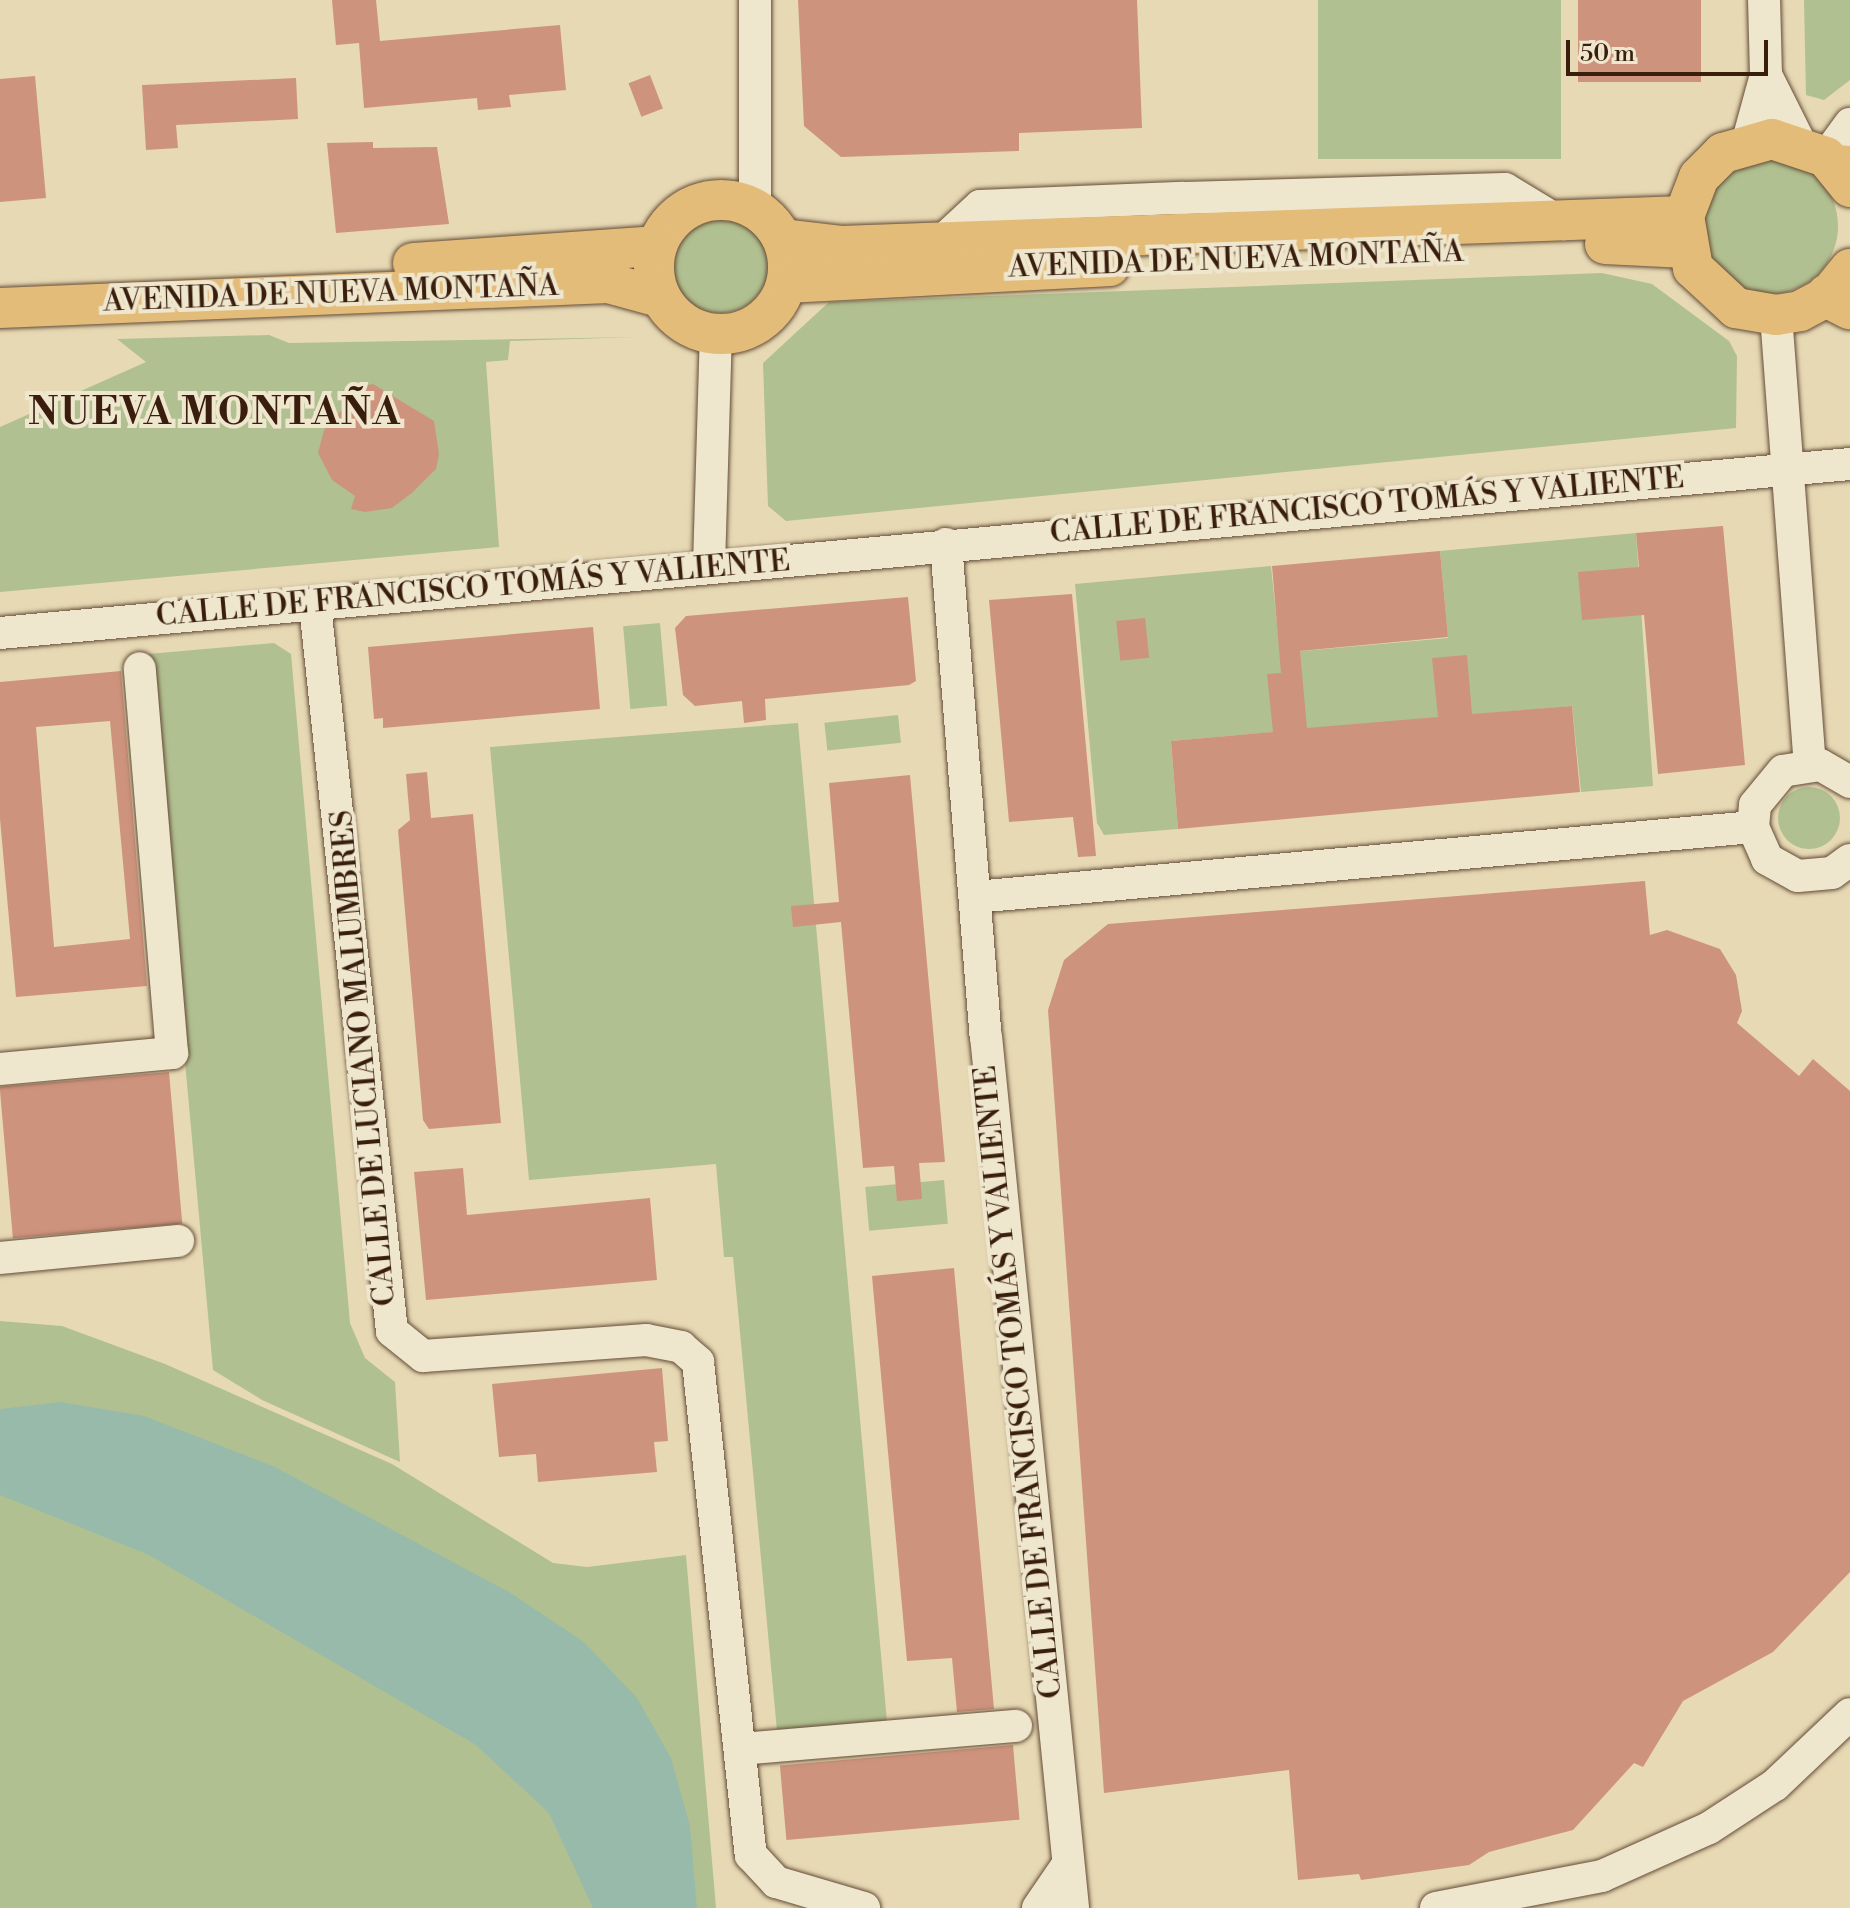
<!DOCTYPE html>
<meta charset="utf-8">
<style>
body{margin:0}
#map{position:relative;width:1850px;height:1908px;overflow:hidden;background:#e7d9b4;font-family:"Libre Bodoni",serif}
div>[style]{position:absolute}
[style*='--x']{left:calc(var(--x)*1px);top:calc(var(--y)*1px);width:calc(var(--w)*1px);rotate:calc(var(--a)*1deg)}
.green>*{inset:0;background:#b1c090;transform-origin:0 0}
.round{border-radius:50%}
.water>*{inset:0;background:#97baaa}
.building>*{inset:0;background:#ce937c;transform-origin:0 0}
.roads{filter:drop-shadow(0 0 2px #644c37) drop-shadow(0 0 2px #644c37)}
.minor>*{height:32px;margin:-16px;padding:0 16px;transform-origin:16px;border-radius:16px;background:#efe6ce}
.major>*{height:40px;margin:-20px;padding:0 20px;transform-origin:20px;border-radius:20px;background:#e4bc7a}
.major>.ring{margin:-20px;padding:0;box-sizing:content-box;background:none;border:40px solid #e4bc7a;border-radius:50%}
.highway>*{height:44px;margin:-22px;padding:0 22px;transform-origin:22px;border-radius:22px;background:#e4bc7a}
span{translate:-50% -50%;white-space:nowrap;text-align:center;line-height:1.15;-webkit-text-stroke:8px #efe6ce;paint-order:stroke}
.street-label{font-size:30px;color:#391d0d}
.district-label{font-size:38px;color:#391d0d;font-weight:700;letter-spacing:2px}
.scale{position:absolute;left:1566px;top:40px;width:202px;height:36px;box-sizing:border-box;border:4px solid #391d0d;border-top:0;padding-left:10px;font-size:24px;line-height:28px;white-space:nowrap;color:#391d0d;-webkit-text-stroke:6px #efe6ce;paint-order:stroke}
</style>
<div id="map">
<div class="green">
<i style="left:1318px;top:0;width:243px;height:159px"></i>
<i style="clip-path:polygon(1804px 0,1850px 0,1850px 80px,1824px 100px,1806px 95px)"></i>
<i class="round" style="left:1702px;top:158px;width:136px;height:136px"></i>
<i class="round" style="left:671px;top:215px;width:98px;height:98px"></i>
<i style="clip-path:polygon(1602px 273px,1652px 284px,1729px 341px,1737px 356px,1736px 428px,786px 521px,768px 506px,763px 363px,829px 302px)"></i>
<i style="clip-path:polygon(269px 335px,289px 343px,640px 337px,510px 341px,508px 360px,486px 362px,499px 547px,0 592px,0 427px,146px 362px,117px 339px)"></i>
<i style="clip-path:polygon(1636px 533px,1653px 786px,1581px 792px,1572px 706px,1171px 741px,1178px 829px,1104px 835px,1097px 823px,1075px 584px,1271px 566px,1280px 653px,1448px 638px,1440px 551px)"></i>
<i style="left:660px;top:623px;width:83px;height:37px;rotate:85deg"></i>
<i style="clip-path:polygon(274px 643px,291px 654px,350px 1323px,365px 1358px,395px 1382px,400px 1462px,262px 1400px,213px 1370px,148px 654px)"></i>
<i style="left:898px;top:715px;width:28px;height:74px;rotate:84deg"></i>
<i style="clip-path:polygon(798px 723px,887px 1722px,777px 1731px,733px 1257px,724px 1257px,716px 1164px,529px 1180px,490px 747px)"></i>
<i class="round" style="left:1778px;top:787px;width:62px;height:62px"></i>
<i style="left:944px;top:1180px;width:44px;height:79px;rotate:85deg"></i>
<i style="clip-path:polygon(0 1321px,62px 1326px,165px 1364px,392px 1464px,553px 1563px,587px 1567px,686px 1555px,716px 1908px,0 1908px)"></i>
</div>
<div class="water">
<i style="clip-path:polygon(61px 1402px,144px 1416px,273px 1466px,509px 1592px,584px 1642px,637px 1698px,671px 1758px,690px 1826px,697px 1908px,593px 1908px,549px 1813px,476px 1745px,149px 1555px,0 1495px,0 1409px)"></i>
</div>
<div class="building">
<i style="clip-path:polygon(332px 0,376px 0,380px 41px,560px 25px,566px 90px,509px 95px,511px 107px,478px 110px,477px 98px,364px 108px,359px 43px,336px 45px)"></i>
<i style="clip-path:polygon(798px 0,1137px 0,1142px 128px,1019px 133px,1019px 151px,841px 157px,804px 126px)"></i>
<i style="left:1578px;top:0;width:123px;height:82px"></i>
<i style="left:650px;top:75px;width:36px;height:23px;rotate:69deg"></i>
<i style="clip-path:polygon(35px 76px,46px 198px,0 202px,0 79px)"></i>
<i style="clip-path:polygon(296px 78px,298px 119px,176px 125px,178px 148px,146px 150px,142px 85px)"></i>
<i style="clip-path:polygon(373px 142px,373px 148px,437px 147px,449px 224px,336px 233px,327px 143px)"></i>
<i style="clip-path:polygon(373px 384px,434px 421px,439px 454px,436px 469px,413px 492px,392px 508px,365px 512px,351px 509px,355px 496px,332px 480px,318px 453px,324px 430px,349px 402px,343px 390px)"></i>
<i style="clip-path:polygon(1723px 526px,1745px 765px,1658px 774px,1644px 615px,1582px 620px,1578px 572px,1639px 567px,1636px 533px)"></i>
<i style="clip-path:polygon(1440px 551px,1448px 637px,1300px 651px,1307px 728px,1438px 717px,1432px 658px,1467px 655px,1472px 714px,1572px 706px,1580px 792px,1178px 829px,1171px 741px,1273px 732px,1267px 674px,1281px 673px,1272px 566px)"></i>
<i style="clip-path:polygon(1072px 594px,1096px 856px,1078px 857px,1073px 817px,1009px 822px,989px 600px)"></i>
<i style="clip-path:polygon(908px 597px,916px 681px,909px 685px,765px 699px,766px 720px,744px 723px,742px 701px,695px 706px,683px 695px,675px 628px,686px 616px)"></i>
<i style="left:1145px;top:618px;width:40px;height:29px;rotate:84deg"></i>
<i style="clip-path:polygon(593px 627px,600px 709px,383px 728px,383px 718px,374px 719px,368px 647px)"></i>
<i style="clip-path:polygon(evenodd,121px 671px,147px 986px,16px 997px,0 819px,0 682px,121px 671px,110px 721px,130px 939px,54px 947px,36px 727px,110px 721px)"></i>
<i style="clip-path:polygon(427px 772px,431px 818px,473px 814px,501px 1123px,429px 1129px,423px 1120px,398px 830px,410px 820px,406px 774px)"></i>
<i style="clip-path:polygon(910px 775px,945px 1162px,919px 1163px,922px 1199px,897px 1201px,894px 1166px,863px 1168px,841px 922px,793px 927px,791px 906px,839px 902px,829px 783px)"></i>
<i style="clip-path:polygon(1645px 881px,1650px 935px,1667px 930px,1720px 949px,1736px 975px,1742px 1011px,1737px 1023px,1799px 1076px,1813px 1059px,1850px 1091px,1850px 1572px,1773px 1652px,1683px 1701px,1643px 1767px,1634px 1763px,1573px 1830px,1489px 1852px,1469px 1865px,1361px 1880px,1359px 1874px,1298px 1880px,1289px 1770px,1104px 1793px,1048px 1010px,1064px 960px,1108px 924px)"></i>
<i style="left:169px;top:1072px;width:152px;height:170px;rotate:85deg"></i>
<i style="clip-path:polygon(463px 1168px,467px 1215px,650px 1198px,657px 1280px,426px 1300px,414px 1172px)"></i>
<i style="clip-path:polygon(954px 1268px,994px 1709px,957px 1712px,952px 1658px,907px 1661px,872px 1276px)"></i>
<i style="clip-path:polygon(662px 1368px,668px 1441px,654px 1442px,657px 1472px,538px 1482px,536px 1454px,499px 1457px,492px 1384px)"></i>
<i style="left:1013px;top:1745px;width:75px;height:234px;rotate:85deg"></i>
</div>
<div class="roads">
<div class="minor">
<i style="--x:755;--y:0;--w:208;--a:90"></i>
<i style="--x:1766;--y:75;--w:76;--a:63.4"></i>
<i style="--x:1747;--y:144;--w:72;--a:-74.6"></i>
<i style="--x:1766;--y:75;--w:75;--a:-91.5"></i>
<i style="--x:1826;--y:157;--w:41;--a:-54"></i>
<i style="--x:939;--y:244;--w:56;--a:-42.8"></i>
<i style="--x:980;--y:206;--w:203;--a:-2.3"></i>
<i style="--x:1183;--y:198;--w:322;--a:-1.6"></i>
<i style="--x:1505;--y:189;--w:68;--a:31.1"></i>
<i style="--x:1776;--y:315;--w:450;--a:85.7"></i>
<i style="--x:946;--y:544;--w:494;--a:85.4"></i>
<i style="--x:986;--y:1036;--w:876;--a:84.3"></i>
<i style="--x:709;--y:566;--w:230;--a:-88.3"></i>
<i style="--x:315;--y:605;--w:730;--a:83.95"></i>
<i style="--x:392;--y:1331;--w:40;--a:39"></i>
<i style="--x:423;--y:1356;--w:224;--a:-4.1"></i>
<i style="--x:646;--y:1340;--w:36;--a:11"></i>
<i style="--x:681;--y:1347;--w:23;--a:41"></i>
<i style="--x:698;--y:1362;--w:496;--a:83.9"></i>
<i style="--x:751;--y:1855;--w:37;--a:47"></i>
<i style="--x:776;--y:1882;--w:92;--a:16.5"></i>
<i style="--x:0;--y:633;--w:1858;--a:-5.22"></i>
<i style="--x:1850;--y:782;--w:34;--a:-150"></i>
<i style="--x:1820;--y:765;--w:37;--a:171"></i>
<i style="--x:1783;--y:771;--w:44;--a:129.5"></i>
<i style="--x:1755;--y:805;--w:22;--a:95"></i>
<i style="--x:1753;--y:827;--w:35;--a:66"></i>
<i style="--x:1767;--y:859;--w:35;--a:29"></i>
<i style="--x:1798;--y:876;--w:34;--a:-5"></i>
<i style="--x:1832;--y:873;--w:22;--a:-36"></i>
<i style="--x:975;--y:897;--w:781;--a:-5.14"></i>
<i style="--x:0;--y:1069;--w:173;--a:-5.3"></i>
<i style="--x:172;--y:1053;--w:386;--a:-94.8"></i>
<i style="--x:0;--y:1258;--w:179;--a:-5.5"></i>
<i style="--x:740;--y:1749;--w:277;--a:-4.8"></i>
<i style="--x:1038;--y:1908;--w:50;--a:-55.7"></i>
<i style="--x:1436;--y:1908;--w:169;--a:-10.9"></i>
<i style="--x:1602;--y:1876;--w:117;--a:-24.2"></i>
<i style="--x:1709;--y:1828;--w:79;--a:-33.1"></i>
<i style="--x:1775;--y:1785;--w:103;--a:-43.4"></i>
</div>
<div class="major">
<i style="--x:1850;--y:187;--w:38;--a:-129"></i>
<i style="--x:1826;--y:157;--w:57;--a:-161.6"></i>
<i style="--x:1772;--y:139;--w:51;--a:164.1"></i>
<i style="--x:1723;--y:153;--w:34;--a:135"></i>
<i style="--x:1699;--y:177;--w:42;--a:111"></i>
<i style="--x:1684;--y:216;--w:53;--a:80.2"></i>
<i style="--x:1693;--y:268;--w:59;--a:42.9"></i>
<i style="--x:1736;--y:308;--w:41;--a:9.9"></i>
<i style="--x:1776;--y:315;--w:24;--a:-9"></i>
<i style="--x:1800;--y:311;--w:32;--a:-28"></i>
<i style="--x:1828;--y:296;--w:35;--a:-51"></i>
<i class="ring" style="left:654px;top:200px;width:94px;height:94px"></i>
<i style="--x:783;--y:239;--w:58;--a:6.9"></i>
<i style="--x:841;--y:246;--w:844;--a:-2.04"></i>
<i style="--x:1605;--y:244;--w:81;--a:2.8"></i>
<i style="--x:413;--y:263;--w:244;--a:-4"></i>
<i style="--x:787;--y:283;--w:323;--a:-3"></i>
<i style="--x:0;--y:308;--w:609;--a:-2.35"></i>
<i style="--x:608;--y:283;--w:54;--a:15.1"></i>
</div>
<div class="highway">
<i style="--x:1838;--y:167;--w:12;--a:5"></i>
<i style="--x:1828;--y:296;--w:25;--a:27"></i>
</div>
</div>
<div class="street-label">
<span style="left:1236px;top:260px;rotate:-2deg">AVENIDA DE NUEVA MONTAÑA</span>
<span style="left:331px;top:294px;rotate:-2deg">AVENIDA DE NUEVA MONTAÑA</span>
<span style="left:1367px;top:506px;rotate:-5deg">CALLE DE FRANCISCO TOMÁS Y VALIENTE</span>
<span style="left:473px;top:589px;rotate:-5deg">CALLE DE FRANCISCO TOMÁS Y VALIENTE</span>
<span style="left:364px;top:1058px;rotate:-95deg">CALLE DE LUCIANO MALUMBRES</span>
<span style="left:1019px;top:1382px;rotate:-96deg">CALLE DE FRANCISCO TOMÁS Y VALIENTE</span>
</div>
<div class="district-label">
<span style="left:215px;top:413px">NUEVA MONTAÑA</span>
</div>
<div class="scale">50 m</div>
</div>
